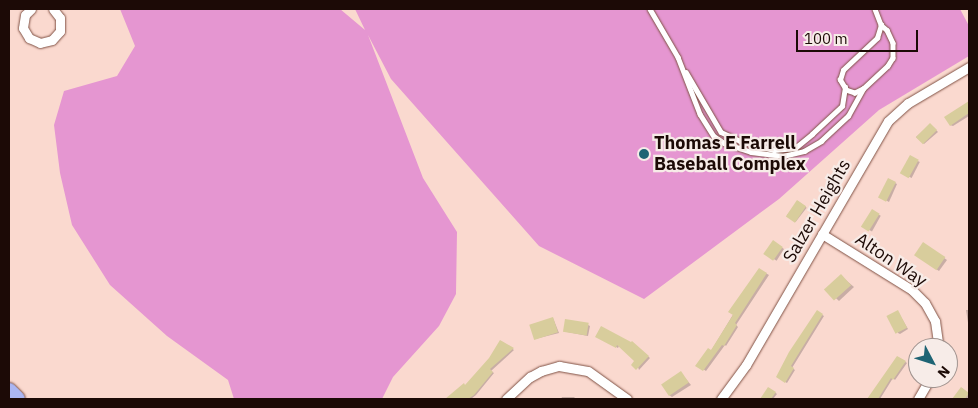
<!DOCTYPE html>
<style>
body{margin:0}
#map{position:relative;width:978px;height:408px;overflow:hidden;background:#fad9cf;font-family:"IBM Plex Sans",sans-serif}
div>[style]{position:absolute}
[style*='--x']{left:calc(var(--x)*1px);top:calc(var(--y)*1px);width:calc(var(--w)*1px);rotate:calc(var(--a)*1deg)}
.green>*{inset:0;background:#e596d1}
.shadow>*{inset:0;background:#0003;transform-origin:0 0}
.building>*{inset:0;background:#d8cd9c;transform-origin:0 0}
.roads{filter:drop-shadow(0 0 1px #805245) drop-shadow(0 0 1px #805245)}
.service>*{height:4.5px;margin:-2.25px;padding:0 2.25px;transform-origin:2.25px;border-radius:2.25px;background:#fff}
.minor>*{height:9px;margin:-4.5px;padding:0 4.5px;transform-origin:4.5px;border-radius:4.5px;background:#fff}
.motorway>*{height:16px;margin:-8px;padding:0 8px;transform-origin:8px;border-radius:8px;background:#abb6f3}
.dots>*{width:14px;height:14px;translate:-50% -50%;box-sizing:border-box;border:2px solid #f7ece8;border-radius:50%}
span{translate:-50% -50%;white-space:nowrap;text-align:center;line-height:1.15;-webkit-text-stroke:4.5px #f7ece8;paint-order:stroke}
.poi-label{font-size:18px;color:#1c0a06;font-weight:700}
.left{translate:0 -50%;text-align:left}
.street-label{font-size:18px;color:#1c0a06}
.frame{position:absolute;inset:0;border:10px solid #1c0a06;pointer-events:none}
.north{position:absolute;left:908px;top:338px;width:50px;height:50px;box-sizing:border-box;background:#f7ece8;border:1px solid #9f928e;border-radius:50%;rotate:130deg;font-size:14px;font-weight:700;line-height:20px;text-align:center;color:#1c0a06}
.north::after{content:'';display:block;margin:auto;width:18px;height:22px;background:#1e6474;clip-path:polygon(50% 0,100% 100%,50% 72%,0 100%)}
.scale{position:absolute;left:796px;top:30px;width:122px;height:22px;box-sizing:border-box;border:2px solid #1c0a06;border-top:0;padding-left:6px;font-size:15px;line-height:18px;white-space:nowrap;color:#1c0a06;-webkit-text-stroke:4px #f7ece8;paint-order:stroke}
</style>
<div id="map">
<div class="green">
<i style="clip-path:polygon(120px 9px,340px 9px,365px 30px,355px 9px,960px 9px,969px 26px,969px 56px,879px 110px,779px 199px,644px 299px,539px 246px,391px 79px,368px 35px,423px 178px,457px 232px,456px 294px,439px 326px,393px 377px,382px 399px,234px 399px,228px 380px,167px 336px,110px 285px,72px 225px,60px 173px,54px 125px,64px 91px,117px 76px,135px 46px)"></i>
</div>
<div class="shadow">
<i style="clip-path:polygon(969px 103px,969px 116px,953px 126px,950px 125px,946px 117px)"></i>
<i style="clip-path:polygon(930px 124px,938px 132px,924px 144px,916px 137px)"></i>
<i style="left:910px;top:157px;width:11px;height:18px;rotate:27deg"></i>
<i style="clip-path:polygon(889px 180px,897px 184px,889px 202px,880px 197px)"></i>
<i style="left:798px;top:201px;width:11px;height:18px;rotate:38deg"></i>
<i style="left:872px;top:211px;width:10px;height:18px;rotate:29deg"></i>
<i style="left:773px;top:242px;width:13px;height:14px;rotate:32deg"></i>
<i style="clip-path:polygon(927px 246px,947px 260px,939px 271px,936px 269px)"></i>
<i style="clip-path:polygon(760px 270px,769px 275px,736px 325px,738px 327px,726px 346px,725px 345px,706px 371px,697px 365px,711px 351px)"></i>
<i style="clip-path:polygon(841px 276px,854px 287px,839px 301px,827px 290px)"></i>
<i style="clip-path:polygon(966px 310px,969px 310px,969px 329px)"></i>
<i style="clip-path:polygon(817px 312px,824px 316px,792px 368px,795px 370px,787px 383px,777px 377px)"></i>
<i style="clip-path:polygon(898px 312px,908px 329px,900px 334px,898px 333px)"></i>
<i style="clip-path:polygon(553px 318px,559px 333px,535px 339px)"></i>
<i style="clip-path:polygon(588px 325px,590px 326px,588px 336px,567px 332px)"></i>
<i style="clip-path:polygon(597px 336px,634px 344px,650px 358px,639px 370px,636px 361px,619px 346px,618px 348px)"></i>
<i style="clip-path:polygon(501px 341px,514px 350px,491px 371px,494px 373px,476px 395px,471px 399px,447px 399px,464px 385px,466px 386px,490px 358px)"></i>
<i style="clip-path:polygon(898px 357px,907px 363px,895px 380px,893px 378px,880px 399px,868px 399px)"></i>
<i style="clip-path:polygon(681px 373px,691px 385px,672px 397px,669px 395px)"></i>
<i style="clip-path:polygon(769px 388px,777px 394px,773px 399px,761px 399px)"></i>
<i style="clip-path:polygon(962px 388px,969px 394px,969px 397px,967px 399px,954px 399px)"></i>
<i style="clip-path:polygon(562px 397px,574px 397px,576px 399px,561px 399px)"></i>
</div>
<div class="building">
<i style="clip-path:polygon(969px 101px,969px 113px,950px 126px,944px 117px)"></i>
<i style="left:930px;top:123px;width:10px;height:20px;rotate:45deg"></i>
<i style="left:910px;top:155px;width:10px;height:21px;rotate:29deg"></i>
<i style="left:888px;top:178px;width:9px;height:22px;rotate:27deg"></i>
<i style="left:797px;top:200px;width:11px;height:20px;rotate:34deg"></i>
<i style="left:872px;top:209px;width:9px;height:21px;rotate:32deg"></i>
<i style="left:773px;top:240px;width:12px;height:17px;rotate:35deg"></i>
<i style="left:923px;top:242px;width:27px;height:16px;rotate:34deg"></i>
<i style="clip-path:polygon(759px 268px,767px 273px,735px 323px,737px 325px,724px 346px,722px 345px,703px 371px,695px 366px,708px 348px,711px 350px,733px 315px,728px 312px)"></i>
<i style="left:841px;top:274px;width:15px;height:23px;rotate:48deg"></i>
<i style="clip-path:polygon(817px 310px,823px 314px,791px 366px,794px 368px,785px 383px,776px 377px,789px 352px)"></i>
<i style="left:898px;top:310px;width:20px;height:13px;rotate:63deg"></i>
<i style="left:553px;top:317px;width:16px;height:25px;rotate:72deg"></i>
<i style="left:565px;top:319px;width:24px;height:13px;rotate:9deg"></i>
<i style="clip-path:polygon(601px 326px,631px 342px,632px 341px,649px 356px,636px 370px,631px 365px,634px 361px,617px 345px,616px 348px,595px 337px)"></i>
<i style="clip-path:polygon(500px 340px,514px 348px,490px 369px,493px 372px,474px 395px,468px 399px,445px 399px,464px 383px,465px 385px,489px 358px)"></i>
<i style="clip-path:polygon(897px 356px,906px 361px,893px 380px,891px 378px,878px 399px,867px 399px)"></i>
<i style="left:681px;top:371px;width:14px;height:24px;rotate:56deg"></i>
<i style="clip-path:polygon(768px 387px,776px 392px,771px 399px,760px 399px)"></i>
<i style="clip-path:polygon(961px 387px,969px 393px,965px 399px,952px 399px)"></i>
</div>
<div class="roads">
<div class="service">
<i style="--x:650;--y:9;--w:56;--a:59.7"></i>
<i style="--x:678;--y:57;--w:61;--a:68.9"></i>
<i style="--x:700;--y:114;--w:26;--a:58"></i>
<i style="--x:714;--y:136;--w:12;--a:35"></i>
<i style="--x:724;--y:143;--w:28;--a:18"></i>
<i style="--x:751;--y:152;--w:32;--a:7"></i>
<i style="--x:783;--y:156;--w:22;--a:-13"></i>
<i style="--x:804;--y:151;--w:20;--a:-30"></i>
<i style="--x:821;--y:141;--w:37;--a:-43"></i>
<i style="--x:848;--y:116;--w:31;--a:-61"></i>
<i style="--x:875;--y:9;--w:17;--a:69"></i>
<i style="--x:881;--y:25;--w:8;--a:40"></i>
<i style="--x:887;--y:30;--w:14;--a:65"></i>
<i style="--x:893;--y:43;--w:15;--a:90"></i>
<i style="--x:893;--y:58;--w:9;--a:122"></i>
<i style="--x:888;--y:66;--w:34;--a:137"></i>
<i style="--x:863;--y:89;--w:9;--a:153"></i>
<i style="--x:855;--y:93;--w:9;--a:-162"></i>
<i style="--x:846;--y:90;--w:12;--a:-121"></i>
<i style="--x:840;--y:80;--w:10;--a:-73"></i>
<i style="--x:843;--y:70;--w:47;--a:-43.3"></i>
<i style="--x:877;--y:38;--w:14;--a:-73"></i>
<i style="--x:686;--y:72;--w:69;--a:59.7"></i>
<i style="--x:721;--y:132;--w:21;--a:25"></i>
<i style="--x:740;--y:141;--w:35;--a:15"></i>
<i style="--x:774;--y:150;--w:21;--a:-5"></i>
<i style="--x:795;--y:148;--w:22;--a:-39"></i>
<i style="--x:812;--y:134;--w:41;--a:-43"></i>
<i style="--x:842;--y:106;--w:19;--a:-81"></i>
</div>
<div class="minor">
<i style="--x:31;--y:9;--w:8;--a:135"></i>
<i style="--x:25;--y:15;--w:13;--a:99"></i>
<i style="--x:23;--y:28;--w:12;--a:59"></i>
<i style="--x:29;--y:38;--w:12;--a:24"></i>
<i style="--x:40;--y:43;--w:12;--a:-14"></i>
<i style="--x:52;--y:40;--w:12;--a:-48"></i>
<i style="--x:60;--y:31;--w:13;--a:-90"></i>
<i style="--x:60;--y:18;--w:11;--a:-128"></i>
<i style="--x:822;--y:234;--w:106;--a:31.9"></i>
<i style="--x:912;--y:290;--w:18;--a:45"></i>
<i style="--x:925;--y:303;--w:21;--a:61"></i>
<i style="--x:935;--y:321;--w:27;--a:82"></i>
<i style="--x:506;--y:399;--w:33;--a:-43"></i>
<i style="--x:530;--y:377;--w:13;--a:-29"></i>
<i style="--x:541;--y:371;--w:19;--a:-16"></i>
<i style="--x:559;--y:366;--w:29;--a:10"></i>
<i style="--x:588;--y:371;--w:48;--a:35.7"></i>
<i style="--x:721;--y:399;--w:42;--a:-53.7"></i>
<i style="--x:746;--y:365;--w:282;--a:-59.8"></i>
<i style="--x:888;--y:121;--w:27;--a:-42"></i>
<i style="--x:908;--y:103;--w:71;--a:-30.5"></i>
<i style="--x:918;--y:399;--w:24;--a:-60"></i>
</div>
<div class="motorway">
<i style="--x:9;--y:391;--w:11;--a:45"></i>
</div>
</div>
<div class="dots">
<i style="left:644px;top:154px;background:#1e6474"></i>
</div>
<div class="poi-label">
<span class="left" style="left:654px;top:154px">Thomas E Farrell<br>Baseball Complex</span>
</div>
<div class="street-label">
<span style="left:817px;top:211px;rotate:-60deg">Salzer Heights</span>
<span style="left:891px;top:260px;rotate:34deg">Alton Way</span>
</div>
<div class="frame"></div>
<div class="north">N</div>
<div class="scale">100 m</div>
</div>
